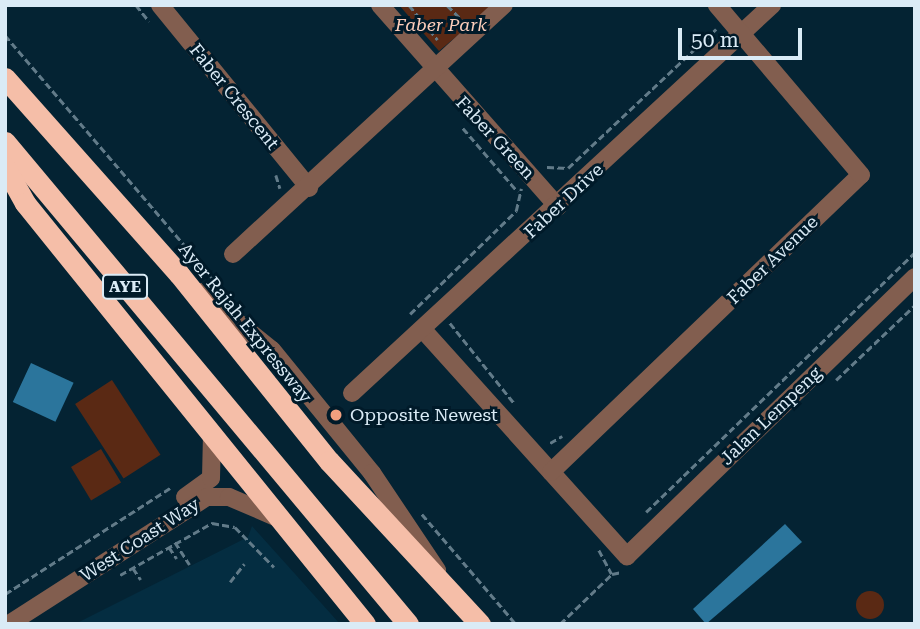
<!DOCTYPE html>
<style>
body{margin:0}
#map{position:relative;width:920px;height:629px;overflow:hidden;background:#042333;font-family:"Roboto Serif",serif}
div>[style]{position:absolute}
[style*='--x']{left:calc(var(--x)*1px);top:calc(var(--y)*1px);width:calc(var(--w)*1px);rotate:calc(var(--a)*1deg)}
.built>*{inset:0;background:#042d41}
.green>*{inset:0;background:#5a2914;transform-origin:0 0}
.round{border-radius:50%}
.water>*{inset:0;background:#2b759c;transform-origin:0 0}
.path>*{height:2.5px;margin-top:-1.25px;transform-origin:0;background:repeating-linear-gradient(90deg,#627b89 0 7px,transparent 0 10.5px)}
.minor>*{height:18px;margin:-9px;padding:0 9px;transform-origin:9px;border-radius:9px;background:#825e4f}
.highway>*{height:21px;margin:-10.5px;padding:0 10.5px;transform-origin:10.5px;border-radius:10.5px;background:#f5bea8}
.dots>*{width:19px;height:19px;translate:-50% -50%;box-sizing:border-box;border:4px solid #001a29;border-radius:50%}
span{translate:-50% -50%;white-space:nowrap;text-align:center;line-height:1.15;-webkit-text-stroke:6px #001a29;paint-order:stroke}
.shield-label span{padding:2px 5px;background:#001a29;border:2px solid;border-radius:5px;-webkit-text-stroke-width:0}
.shield-label{font-size:16px;color:#daebf6;font-weight:700}
.park-label{font-size:18px;color:#fdcebb;font-style:italic}
.street-label{font-size:18px;color:#daebf6}
.poi-label{font-size:18px;color:#daebf6}
.left{translate:0 -50%;text-align:left}
.frame{position:absolute;inset:0;border:7px solid #daebf6;pointer-events:none}
.scale{position:absolute;left:678px;top:28px;width:124px;height:32px;box-sizing:border-box;border:4px solid #daebf6;border-top:0;padding-left:9px;font-size:21px;line-height:24px;white-space:nowrap;color:#daebf6;-webkit-text-stroke:5px #001a29;paint-order:stroke}
</style>
<div id="map">
<div class="built">
<i style="clip-path:polygon(252px 526px,340px 624px,75px 624px,248px 537px)"></i>
</div>
<div class="green">
<i style="clip-path:polygon(399px 5px,494px 5px,439px 51px)"></i>
<i style="left:112px;top:380px;width:89px;height:44px;rotate:57deg"></i>
<i style="left:101px;top:449px;width:39px;height:35px;rotate:59deg"></i>
<i class="round" style="left:856px;top:591px;width:28px;height:28px"></i>
</div>
<div class="water">
<i style="left:31px;top:363px;width:47px;height:43px;rotate:25deg"></i>
<i style="clip-path:polygon(785px 524px,802px 542px,706px 624px,693px 609px)"></i>
</div>
<div class="path">
<i style="--x:136;--y:5;--w:21;--a:51"></i>
<i style="--x:409;--y:5;--w:45;--a:50.4"></i>
<i style="--x:447;--y:5;--w:21;--a:45"></i>
<i style="--x:5;--y:35;--w:322;--a:49.5"></i>
<i style="--x:463;--y:128;--w:84;--a:49.3"></i>
<i style="--x:547;--y:167;--w:21;--a:3"></i>
<i style="--x:568;--y:168;--w:203;--a:-43.2"></i>
<i style="--x:276;--y:175;--w:14;--a:73"></i>
<i style="--x:410;--y:314;--w:148;--a:-44.2"></i>
<i style="--x:516;--y:211;--w:23;--a:-77"></i>
<i style="--x:450;--y:323;--w:102;--a:51.3"></i>
<i style="--x:836;--y:380;--w:109;--a:-43.5"></i>
<i style="--x:550;--y:443;--w:14;--a:-30"></i>
<i style="--x:646;--y:512;--w:374;--a:-44"></i>
<i style="--x:422;--y:514;--w:145;--a:49.5"></i>
<i style="--x:175;--y:542;--w:27;--a:57"></i>
<i style="--x:169;--y:547;--w:14;--a:56"></i>
<i style="--x:599;--y:550;--w:27;--a:62"></i>
<i style="--x:612;--y:574;--w:10;--a:-11"></i>
<i style="--x:133;--y:568;--w:14;--a:56"></i>
<i style="--x:120;--y:575;--w:106;--a:-29.5"></i>
<i style="--x:212;--y:523;--w:23;--a:10"></i>
<i style="--x:235;--y:527;--w:56;--a:45.7"></i>
<i style="--x:230;--y:582;--w:23;--a:-52"></i>
<i style="--x:5;--y:594;--w:196;--a:-32.7"></i>
<i style="--x:560;--y:624;--w:72;--a:-43.9"></i>
</div>
<div class="minor">
<i style="--x:160;--y:5;--w:236;--a:50.8"></i>
<i style="--x:380;--y:5;--w:269;--a:48.6"></i>
<i style="--x:233;--y:254;--w:368;--a:-42.6"></i>
<i style="--x:200;--y:292;--w:92;--a:38.9"></i>
<i style="--x:272;--y:350;--w:159;--a:50.9"></i>
<i style="--x:372;--y:473;--w:117;--a:56.2"></i>
<i style="--x:425;--y:332;--w:302;--a:48"></i>
<i style="--x:627;--y:556;--w:401;--a:-44.1"></i>
<i style="--x:352;--y:393;--w:572;--a:-42.73"></i>
<i style="--x:551;--y:472;--w:429;--a:-43.8"></i>
<i style="--x:861;--y:175;--w:223;--a:-130.3"></i>
<i style="--x:185;--y:497;--w:32;--a:-36"></i>
<i style="--x:211;--y:478;--w:44;--a:-88.7"></i>
<i style="--x:9;--y:624;--w:235;--a:-32.7"></i>
<i style="--x:207;--y:497;--w:22;--a:0"></i>
<i style="--x:229;--y:497;--w:53;--a:23.2"></i>
</div>
<div class="highway">
<i style="--x:5;--y:78;--w:262;--a:48.4"></i>
<i style="--x:179;--y:274;--w:240;--a:51.3"></i>
<i style="--x:329;--y:461;--w:222;--a:47.2"></i>
<i style="--x:5;--y:142;--w:628;--a:50.1"></i>
<i style="--x:5;--y:167;--w:41;--a:60.9"></i>
<i style="--x:25;--y:203;--w:541;--a:51.08"></i>
</div>
<div class="dots">
<i style="left:336px;top:415px;background:#f2a07f"></i>
</div>
<div class="shield-label">
<span style="left:125px;top:287px">AYE</span>
</div>
<div class="park-label">
<span style="left:441px;top:25px">Faber Park</span>
</div>
<div class="street-label">
<span style="left:234px;top:97px;rotate:51deg">Faber Crescent</span>
<span style="left:495px;top:138px;rotate:47deg">Faber Green</span>
<span style="left:564px;top:201px;rotate:-43deg">Faber Drive</span>
<span style="left:773px;top:260px;rotate:-44deg">Faber Avenue</span>
<span style="left:245px;top:323px;rotate:51deg">Ayer Rajah Expressway</span>
<span style="left:771px;top:416px;rotate:-44deg">Jalan Lempeng</span>
<span style="left:140px;top:540px;rotate:-33deg">West Coast Way</span>
</div>
<div class="poi-label">
<span class="left" style="left:350px;top:415px">Opposite Newest</span>
</div>
<div class="frame"></div>
<div class="scale">50 m</div>
</div>
